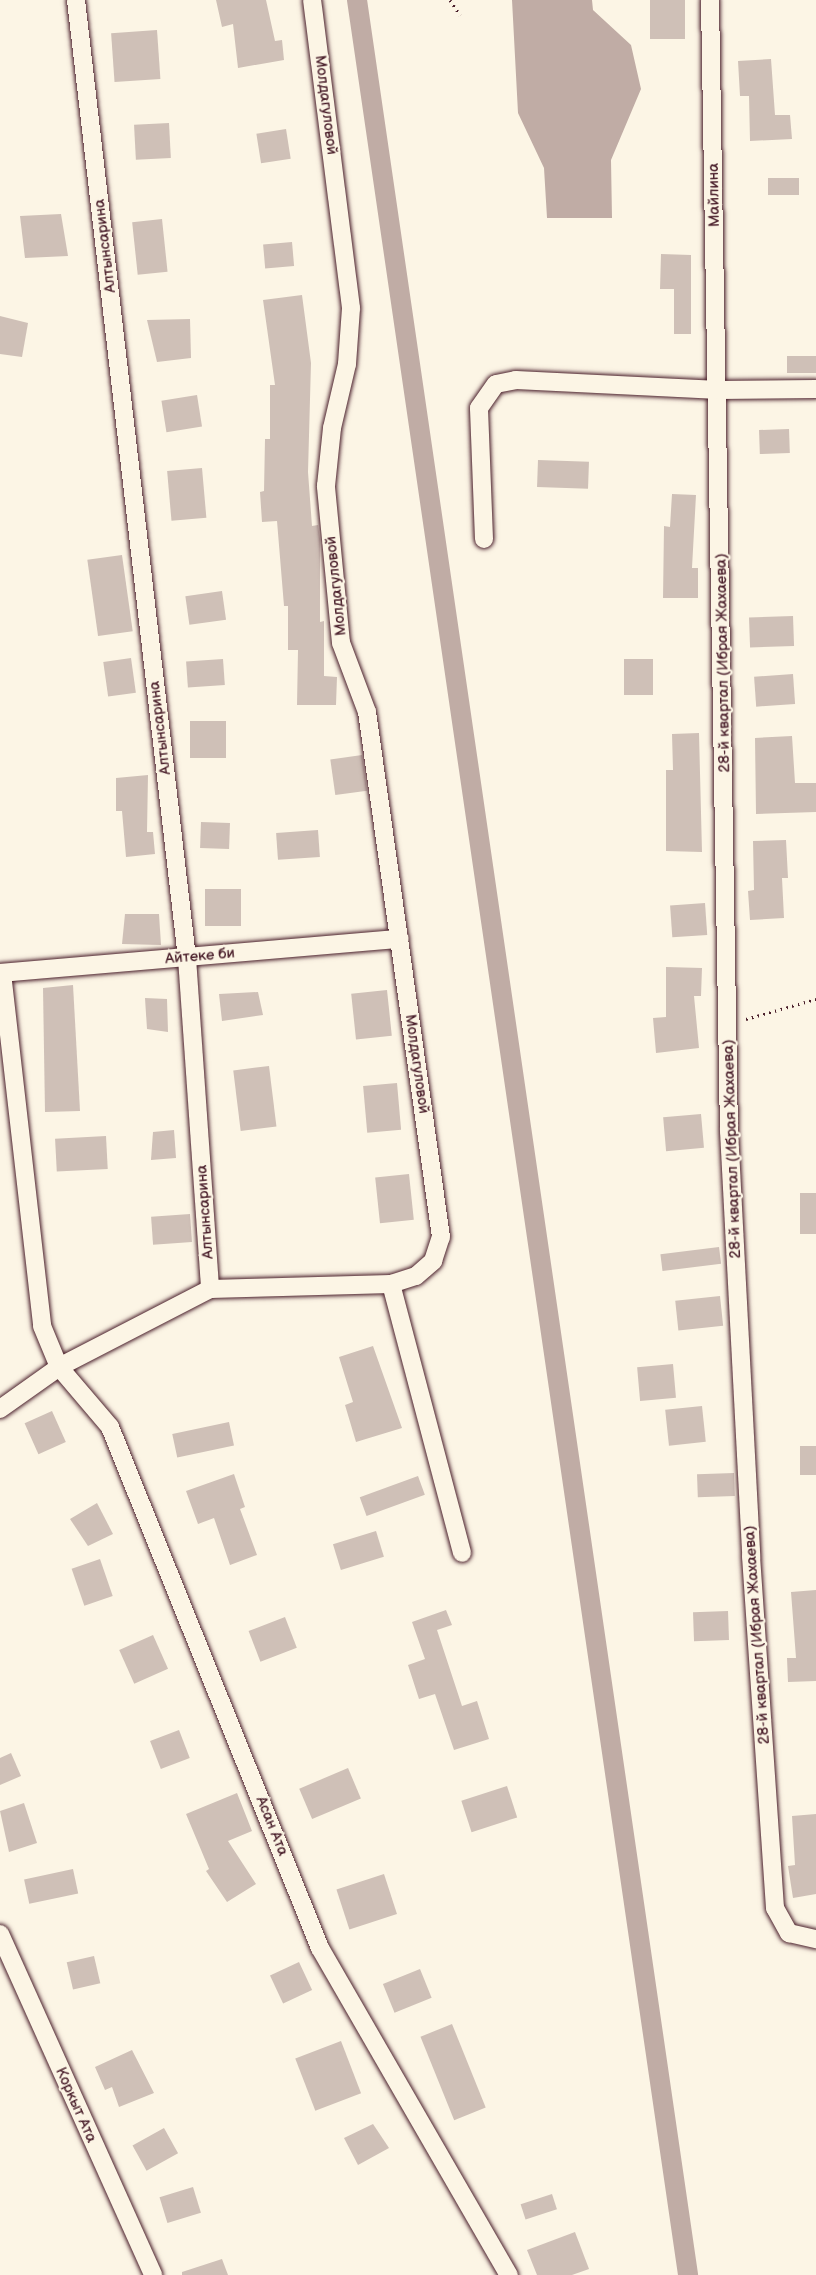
<!DOCTYPE html>
<meta charset="utf-8">
<style>
body{margin:0}
#map{position:relative;width:816px;height:2275px;overflow:hidden;background:#fcf5e5;font-family:"Balsamiq Sans",sans-serif}
div>[style]{position:absolute}
[style*='--x']{left:calc(var(--x)*1px);top:calc(var(--y)*1px);width:calc(var(--w)*1px);rotate:calc(var(--a)*1deg)}
.water>*{inset:0;background:#c0aca5}
.canal>*{height:20px;margin:-10px;padding:0 10px;transform-origin:10px;border-radius:10px;background:#c0aca5}
.building>*{inset:0;background:#cfc0b7;transform-origin:0 0}
.path>*{height:3px;margin-top:-1.5px;transform-origin:0;background:repeating-linear-gradient(90deg,#4a1f2b 0 1.5px,transparent 0 6px)}
.roads{filter:drop-shadow(0 0 2px #4a1f2b) drop-shadow(0 0 2px #4a1f2b)}
.minor>*{height:18px;margin:-9px;padding:0 9px;transform-origin:9px;border-radius:9px;background:#fcf5e5}
span{translate:-50% -50%;white-space:nowrap;text-align:center;line-height:1.15;-webkit-text-stroke:4.5px #fcf5e5;paint-order:stroke}
.street-label{font-size:15px;color:#4a1f2b}
</style>
<div id="map">
<div class="water">
<i style="clip-path:polygon(512px 0,592px 0,593px 10px,631px 45px,641px 89px,611px 160px,612px 218px,547px 218px,544px 168px,518px 113px)"></i>
</div>
<div class="canal">
<i style="--x:357;--y:0;--w:2299;--a:81.72"></i>
</div>
<div class="building">
<i style="clip-path:polygon(216px 0,266px 0,275px 41px,282px 40px,284px 60px,238px 68px,233px 24px,222px 27px)"></i>
<i style="left:650px;top:0;width:35px;height:39px"></i>
<i style="left:157px;top:30px;width:49px;height:46px;rotate:86deg"></i>
<i style="clip-path:polygon(771px 59px,775px 115px,790px 115px,792px 139px,750px 141px,749px 96px,740px 96px,738px 61px)"></i>
<i style="left:169px;top:123px;width:35px;height:35px;rotate:87deg"></i>
<i style="left:286px;top:129px;width:30px;height:30px;rotate:81deg"></i>
<i style="left:768px;top:178px;width:31px;height:17px"></i>
<i style="clip-path:polygon(61px 214px,68px 256px,25px 258px,20px 216px)"></i>
<i style="left:162px;top:219px;width:53px;height:30px;rotate:84deg"></i>
<i style="left:292px;top:242px;width:24px;height:29px;rotate:85deg"></i>
<i style="clip-path:polygon(661px 254px,691px 255px,691px 334px,674px 334px,674px 289px,660px 289px)"></i>
<i style="clip-path:polygon(302px 295px,311px 363px,308px 472px,312px 526px,318px 525px,320px 539px,320px 622px,324px 621px,324px 676px,337px 677px,336px 705px,297px 705px,298px 650px,288px 650px,288px 606px,284px 606px,277px 521px,262px 522px,260px 492px,264px 491px,265px 439px,270px 439px,270px 385px,275px 385px,263px 300px)"></i>
<i style="clip-path:polygon(0 316px,28px 323px,22px 357px,0 354px)"></i>
<i style="clip-path:polygon(190px 319px,191px 358px,157px 362px,147px 320px)"></i>
<i style="left:816px;top:356px;width:17px;height:29px;rotate:90deg"></i>
<i style="left:197px;top:395px;width:32px;height:36px;rotate:81deg"></i>
<i style="left:789px;top:429px;width:24px;height:30px;rotate:88deg"></i>
<i style="left:538px;top:460px;width:51px;height:27px;rotate:2deg"></i>
<i style="left:202px;top:468px;width:50px;height:35px;rotate:85deg"></i>
<i style="clip-path:polygon(672px 494px,696px 495px,692px 568px,698px 568px,698px 598px,663px 598px,664px 526px,670px 527px)"></i>
<i style="left:122px;top:555px;width:77px;height:35px;rotate:82deg"></i>
<i style="left:222px;top:591px;width:29px;height:37px;rotate:82deg"></i>
<i style="left:793px;top:616px;width:30px;height:44px;rotate:88deg"></i>
<i style="left:131px;top:658px;width:35px;height:28px;rotate:82deg"></i>
<i style="left:223px;top:659px;width:26px;height:37px;rotate:86deg"></i>
<i style="left:624px;top:659px;width:29px;height:36px"></i>
<i style="left:793px;top:674px;width:30px;height:39px;rotate:86deg"></i>
<i style="left:190px;top:721px;width:36px;height:37px"></i>
<i style="clip-path:polygon(699px 733px,702px 852px,666px 851px,666px 770px,673px 770px,672px 734px)"></i>
<i style="clip-path:polygon(792px 736px,795px 783px,816px 783px,816px 812px,756px 814px,755px 738px)"></i>
<i style="left:362px;top:755px;width:36px;height:32px;rotate:82deg"></i>
<i style="clip-path:polygon(148px 775px,147px 832px,153px 832px,155px 854px,126px 857px,122px 811px,116px 811px,116px 778px)"></i>
<i style="left:201px;top:822px;width:29px;height:26px;rotate:2deg"></i>
<i style="left:318px;top:830px;width:27px;height:42px;rotate:86deg"></i>
<i style="clip-path:polygon(786px 840px,788px 878px,782px 878px,784px 918px,750px 920px,748px 891px,754px 890px,753px 841px)"></i>
<i style="left:205px;top:889px;width:36px;height:37px"></i>
<i style="left:705px;top:903px;width:32px;height:35px;rotate:86deg"></i>
<i style="clip-path:polygon(125px 914px,159px 914px,161px 945px,122px 944px)"></i>
<i style="clip-path:polygon(666px 967px,702px 968px,701px 996px,694px 996px,699px 1048px,656px 1053px,653px 1018px,666px 1017px)"></i>
<i style="clip-path:polygon(73px 985px,80px 1111px,45px 1112px,43px 988px)"></i>
<i style="left:387px;top:990px;width:46px;height:36px;rotate:84deg"></i>
<i style="clip-path:polygon(258px 992px,263px 1015px,222px 1021px,219px 994px)"></i>
<i style="clip-path:polygon(145px 998px,167px 999px,168px 1032px,147px 1029px)"></i>
<i style="left:269px;top:1066px;width:61px;height:36px;rotate:83deg"></i>
<i style="left:397px;top:1083px;width:47px;height:34px;rotate:85deg"></i>
<i style="left:701px;top:1114px;width:34px;height:38px;rotate:85deg"></i>
<i style="clip-path:polygon(174px 1130px,176px 1158px,151px 1160px,153px 1132px)"></i>
<i style="left:106px;top:1136px;width:33px;height:51px;rotate:87deg"></i>
<i style="left:409px;top:1174px;width:46px;height:34px;rotate:84deg"></i>
<i style="left:816px;top:1193px;width:41px;height:16px;rotate:90deg"></i>
<i style="left:190px;top:1214px;width:28px;height:39px;rotate:86deg"></i>
<i style="left:719px;top:1247px;width:17px;height:59px;rotate:83deg"></i>
<i style="left:720px;top:1296px;width:30px;height:45px;rotate:84deg"></i>
<i style="clip-path:polygon(373px 1346px,402px 1428px,356px 1442px,345px 1405px,353px 1402px,339px 1357px)"></i>
<i style="left:673px;top:1364px;width:34px;height:36px;rotate:85deg"></i>
<i style="left:702px;top:1406px;width:36px;height:37px;rotate:84deg"></i>
<i style="left:52px;top:1411px;width:34px;height:30px;rotate:66deg"></i>
<i style="left:229px;top:1422px;width:24px;height:58px;rotate:78deg"></i>
<i style="left:816px;top:1446px;width:29px;height:16px;rotate:90deg"></i>
<i style="left:734px;top:1473px;width:23px;height:37px;rotate:88deg"></i>
<i style="clip-path:polygon(234px 1474px,245px 1507px,240px 1509px,257px 1555px,230px 1565px,214px 1518px,198px 1524px,186px 1491px)"></i>
<i style="left:418px;top:1476px;width:20px;height:62px;rotate:70deg"></i>
<i style="clip-path:polygon(97px 1503px,113px 1534px,88px 1546px,70px 1519px)"></i>
<i style="left:376px;top:1531px;width:27px;height:45px;rotate:73deg"></i>
<i style="left:100px;top:1559px;width:39px;height:30px;rotate:71deg"></i>
<i style="clip-path:polygon(816px 1590px,816px 1681px,788px 1682px,787px 1658px,796px 1658px,791px 1592px)"></i>
<i style="clip-path:polygon(446px 1610px,452px 1625px,437px 1630px,462px 1706px,477px 1701px,489px 1739px,454px 1750px,435px 1694px,419px 1699px,408px 1665px,425px 1659px,412px 1622px)"></i>
<i style="left:728px;top:1611px;width:29px;height:35px;rotate:88deg"></i>
<i style="left:285px;top:1617px;width:33px;height:39px;rotate:69deg"></i>
<i style="left:153px;top:1635px;width:37px;height:37px;rotate:66deg"></i>
<i style="left:179px;top:1730px;width:30px;height:31px;rotate:69deg"></i>
<i style="clip-path:polygon(11px 1753px,21px 1776px,0 1785px,0 1758px)"></i>
<i style="left:348px;top:1768px;width:33px;height:53px;rotate:67deg"></i>
<i style="left:507px;top:1786px;width:33px;height:48px;rotate:72deg"></i>
<i style="clip-path:polygon(237px 1793px,252px 1831px,228px 1841px,256px 1884px,227px 1902px,206px 1871px,209px 1869px,186px 1814px)"></i>
<i style="clip-path:polygon(24px 1803px,37px 1843px,9px 1852px,0 1811px)"></i>
<i style="clip-path:polygon(816px 1814px,816px 1894px,793px 1898px,788px 1866px,795px 1865px,792px 1816px)"></i>
<i style="left:73px;top:1869px;width:25px;height:50px;rotate:78deg"></i>
<i style="left:384px;top:1874px;width:42px;height:50px;rotate:72deg"></i>
<i style="left:94px;top:1956px;width:28px;height:28px;rotate:77deg"></i>
<i style="left:299px;top:1962px;width:31px;height:32px;rotate:65deg"></i>
<i style="left:420px;top:1969px;width:31px;height:40px;rotate:68deg"></i>
<i style="left:452px;top:2024px;width:90px;height:34px;rotate:68deg"></i>
<i style="left:341px;top:2041px;width:56px;height:49px;rotate:69deg"></i>
<i style="clip-path:polygon(132px 2050px,154px 2093px,119px 2107px,112px 2087px,105px 2090px,95px 2067px)"></i>
<i style="clip-path:polygon(373px 2124px,389px 2148px,358px 2165px,344px 2138px)"></i>
<i style="left:164px;top:2128px;width:29px;height:36px;rotate:61deg"></i>
<i style="left:193px;top:2187px;width:27px;height:35px;rotate:73deg"></i>
<i style="left:552px;top:2194px;width:16px;height:33px;rotate:72deg"></i>
<i style="clip-path:polygon(575px 2232px,589px 2269px,572px 2275px,537px 2275px,527px 2250px)"></i>
<i style="clip-path:polygon(222px 2259px,228px 2275px,182px 2275px,182px 2272px)"></i>
</div>
<div class="path">
<i style="--x:450;--y:0;--w:18;--a:56"></i>
<i style="--x:746;--y:1019;--w:73;--a:-15.9"></i>
</div>
<div class="roads">
<div class="minor">
<i style="--x:76;--y:0;--w:964;--a:83.39"></i>
<i style="--x:187;--y:958;--w:332;--a:86"></i>
<i style="--x:710;--y:0;--w:1131;--a:89.04"></i>
<i style="--x:729;--y:1131;--w:426;--a:87"></i>
<i style="--x:751;--y:1556;--w:353;--a:86.1"></i>
<i style="--x:775;--y:1908;--w:29;--a:61"></i>
<i style="--x:789;--y:1933;--w:28;--a:13"></i>
<i style="--x:484;--y:539;--w:131;--a:-92.2"></i>
<i style="--x:479;--y:408;--w:29;--a:-55"></i>
<i style="--x:496;--y:384;--w:20;--a:-11"></i>
<i style="--x:516;--y:380;--w:203;--a:2.8"></i>
<i style="--x:719;--y:390;--w:97;--a:-0.6"></i>
<i style="--x:0;--y:973;--w:401;--a:-4.9"></i>
<i style="--x:2;--y:973;--w:355;--a:83.5"></i>
<i style="--x:42;--y:1326;--w:44;--a:67.5"></i>
<i style="--x:59;--y:1367;--w:79;--a:49.6"></i>
<i style="--x:110;--y:1427;--w:562;--a:68.05"></i>
<i style="--x:320;--y:1948;--w:378;--a:60"></i>
<i style="--x:391;--y:1284;--w:278;--a:75.2"></i>
<i style="--x:0;--y:1409;--w:72;--a:-35.4"></i>
<i style="--x:59;--y:1367;--w:170;--a:-27.3"></i>
<i style="--x:210;--y:1289;--w:181;--a:-1.6"></i>
<i style="--x:391;--y:1284;--w:26;--a:-18"></i>
<i style="--x:416;--y:1276;--w:23;--a:-41"></i>
<i style="--x:433;--y:1261;--w:25;--a:-72"></i>
<i style="--x:441;--y:1237;--w:530;--a:-98.02"></i>
<i style="--x:367;--y:712;--w:74;--a:-110.6"></i>
<i style="--x:341;--y:643;--w:158;--a:-95.5"></i>
<i style="--x:326;--y:486;--w:58;--a:-84.1"></i>
<i style="--x:332;--y:428;--w:66;--a:-76.8"></i>
<i style="--x:347;--y:364;--w:56;--a:-85.9"></i>
<i style="--x:351;--y:308;--w:310;--a:-97.2"></i>
<i style="--x:0;--y:1934;--w:374;--a:65.8"></i>
</div>
</div>
<div class="street-label">
<span style="left:326px;top:105px;rotate:83deg">Молдагуловой</span>
<span style="left:714px;top:195px;rotate:-91deg">Майлина</span>
<span style="left:105px;top:246px;rotate:-97deg">Алтынсарина</span>
<span style="left:336px;top:586px;rotate:-96deg">Молдагуловой</span>
<span style="left:723px;top:663px;rotate:-91deg">28-й квартал (Ибрая Жахаева)</span>
<span style="left:160px;top:728px;rotate:-97deg">Алтынсарина</span>
<span style="left:200px;top:956px;rotate:-5deg">Айтеке би</span>
<span style="left:417px;top:1064px;rotate:82deg">Молдагуловой</span>
<span style="left:732px;top:1149px;rotate:-92deg">28-й квартал (Ибрая Жахаева)</span>
<span style="left:205px;top:1212px;rotate:-94deg">Алтынсарина</span>
<span style="left:757px;top:1635px;rotate:-94deg">28-й квартал (Ибрая Жахаева)</span>
<span style="left:272px;top:1826px;rotate:68deg">Асан Ата</span>
<span style="left:76px;top:2105px;rotate:66deg">Коркыт Ата</span>
</div>
</div>
